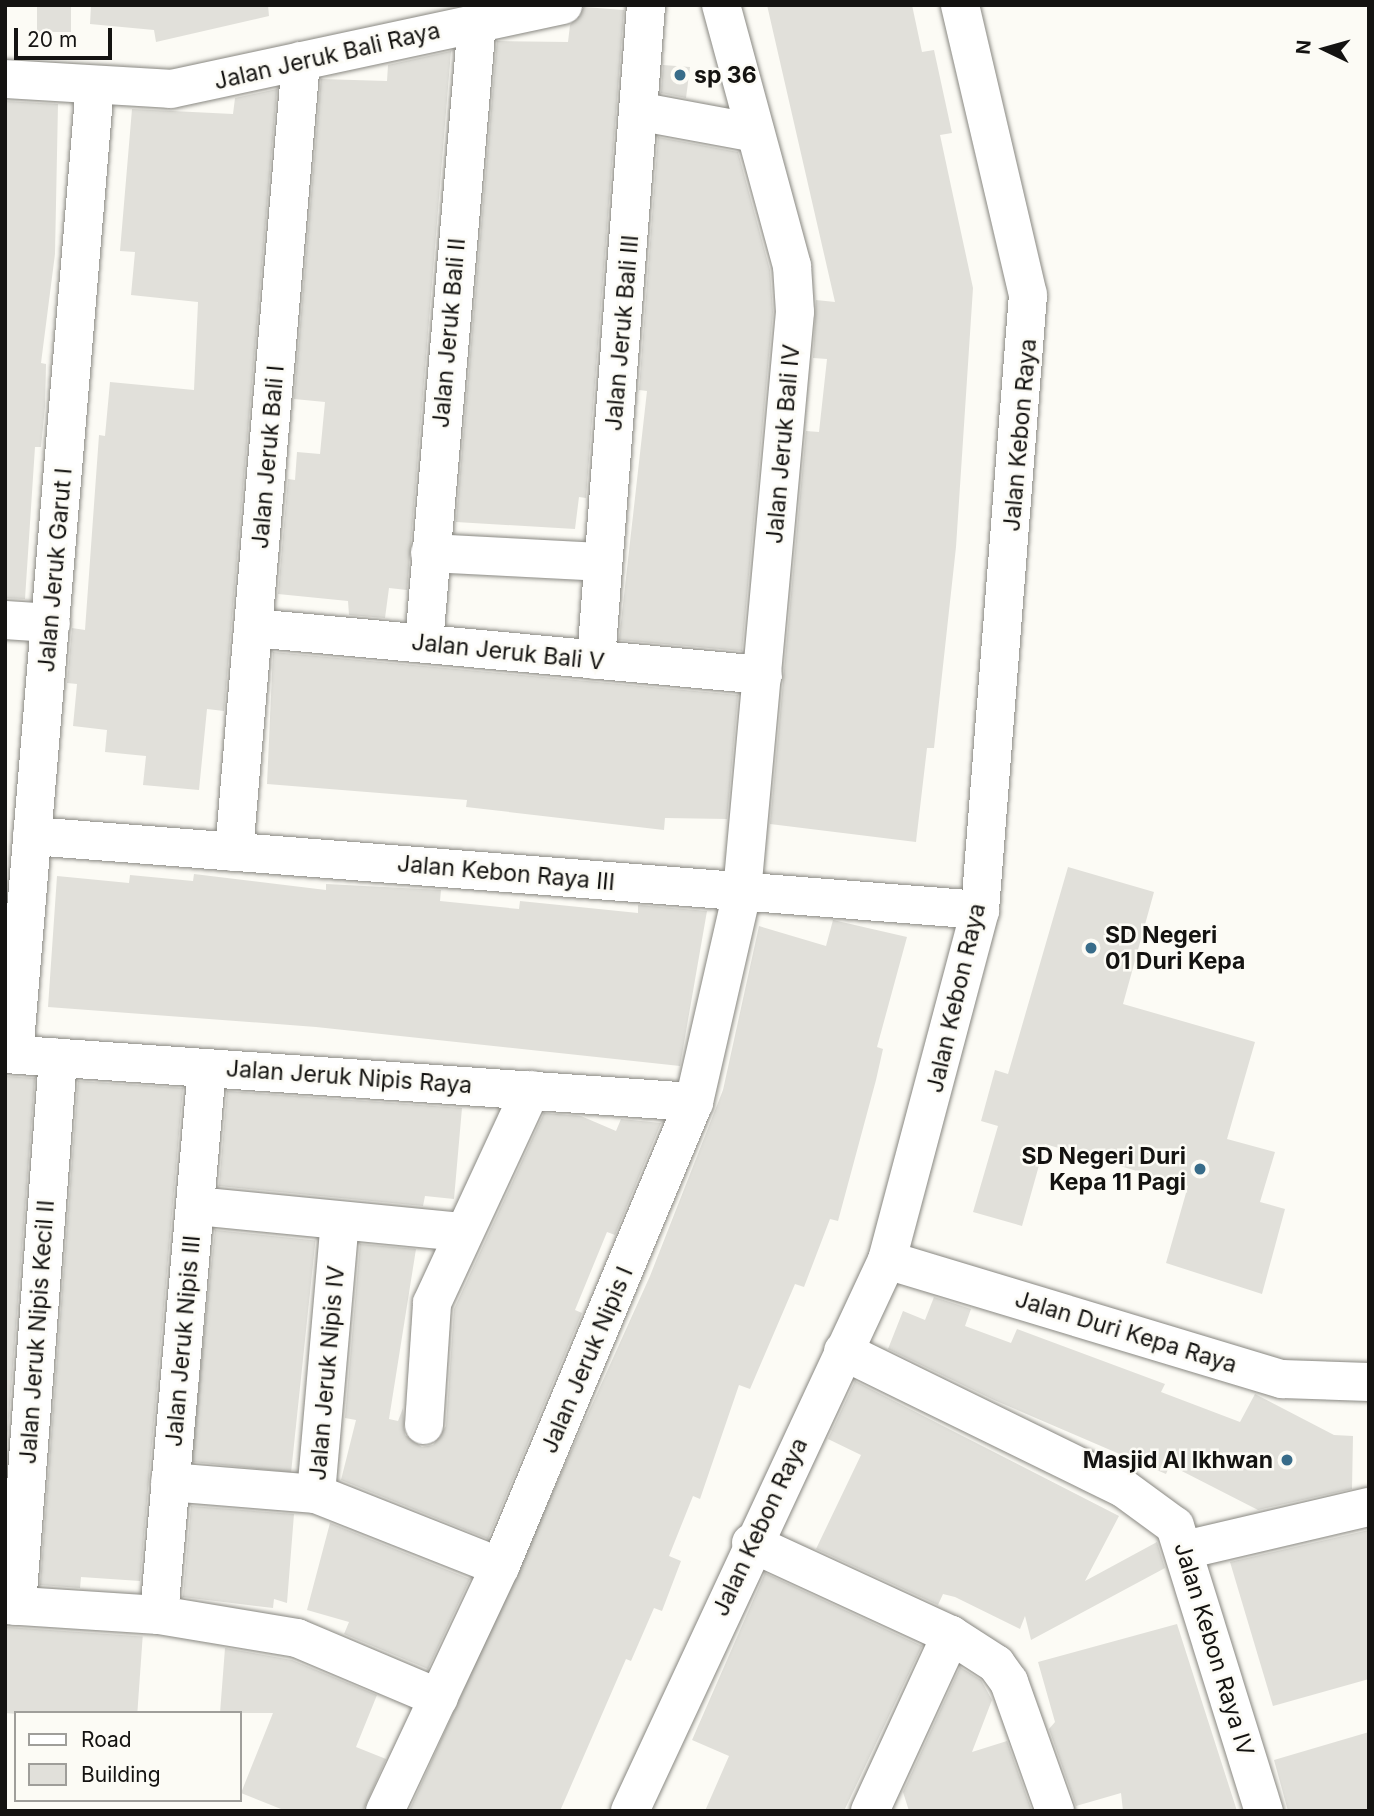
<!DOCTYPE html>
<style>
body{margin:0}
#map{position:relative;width:1374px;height:1816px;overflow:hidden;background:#fcfbf5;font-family:Inter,sans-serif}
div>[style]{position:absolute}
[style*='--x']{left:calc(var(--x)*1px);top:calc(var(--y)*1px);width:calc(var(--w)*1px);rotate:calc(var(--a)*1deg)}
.building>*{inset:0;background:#e1e0da;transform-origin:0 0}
.roads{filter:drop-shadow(0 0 2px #898882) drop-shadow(0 0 2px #898882)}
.minor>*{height:38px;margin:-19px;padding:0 19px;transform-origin:19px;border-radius:19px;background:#fff}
.dots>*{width:19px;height:19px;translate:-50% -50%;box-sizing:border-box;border:4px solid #fcfbf5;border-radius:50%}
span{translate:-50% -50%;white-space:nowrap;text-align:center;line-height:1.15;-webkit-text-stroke:5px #fcfbf5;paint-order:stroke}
.street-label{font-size:23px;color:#141311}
.poi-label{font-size:23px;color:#141311;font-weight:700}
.left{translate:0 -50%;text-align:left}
.right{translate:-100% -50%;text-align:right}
.frame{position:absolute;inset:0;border:7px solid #141311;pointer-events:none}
.legend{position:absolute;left:14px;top:1711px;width:228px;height:91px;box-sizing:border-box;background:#fcfbf5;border:2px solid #9f9e9a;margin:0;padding:9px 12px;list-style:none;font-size:21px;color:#141311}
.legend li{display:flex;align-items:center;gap:14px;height:35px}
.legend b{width:35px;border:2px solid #9f9e9a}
.north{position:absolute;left:1290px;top:14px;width:70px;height:70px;-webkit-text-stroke:5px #fcfbf5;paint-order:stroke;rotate:275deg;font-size:19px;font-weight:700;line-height:28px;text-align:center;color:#141311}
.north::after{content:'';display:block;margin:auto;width:24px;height:32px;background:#141311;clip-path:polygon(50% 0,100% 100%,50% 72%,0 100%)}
.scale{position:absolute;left:14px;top:28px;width:98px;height:32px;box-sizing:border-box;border:4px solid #141311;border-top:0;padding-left:9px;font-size:21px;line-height:24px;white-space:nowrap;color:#141311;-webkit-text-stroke:5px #fcfbf5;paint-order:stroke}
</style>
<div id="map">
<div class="building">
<i style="left:37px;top:5px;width:34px;height:27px"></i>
<i style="clip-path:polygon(91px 5px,268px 5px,269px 16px,156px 42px,154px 30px,90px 24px)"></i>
<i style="clip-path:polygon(767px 5px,912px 5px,922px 52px,934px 50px,952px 133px,940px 135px,973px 288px,956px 547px,934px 748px,927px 748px,916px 842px,770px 824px,806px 431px,819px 432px,827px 359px,813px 358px,816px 300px,835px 302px)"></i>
<i style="clip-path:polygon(584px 7px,624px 10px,586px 498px,579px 497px,575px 529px,456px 522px,497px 41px,568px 42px,570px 25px)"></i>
<i style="clip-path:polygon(451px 51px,407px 590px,389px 588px,385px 618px,349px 615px,348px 601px,278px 594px,288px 479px,295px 480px,297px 452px,320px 454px,325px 402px,294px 399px,321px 79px,387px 81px,388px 65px)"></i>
<i style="clip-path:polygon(663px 65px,690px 67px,686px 98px,661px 93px)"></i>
<i style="clip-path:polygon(277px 89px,224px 711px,207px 709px,199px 790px,143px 785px,146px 756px,105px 752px,107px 730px,73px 726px,77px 684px,67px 683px,72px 628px,85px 630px,99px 435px,105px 436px,110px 382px,194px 390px,198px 302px,131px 295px,135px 252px,120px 251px,132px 109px,233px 114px,235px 98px)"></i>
<i style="clip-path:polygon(5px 101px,58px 104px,55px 254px,41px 363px,46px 364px,45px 407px,41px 447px,35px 447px,25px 599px,5px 598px)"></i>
<i style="clip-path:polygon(658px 137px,738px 152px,770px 270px,773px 312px,742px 651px,619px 640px,647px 391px,639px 390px)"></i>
<i style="clip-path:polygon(273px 652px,738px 695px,727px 819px,665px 818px,664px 830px,466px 807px,467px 800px,267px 784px)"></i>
<i style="clip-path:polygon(1068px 867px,1154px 892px,1123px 1004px,1255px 1042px,1227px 1139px,1275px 1152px,1260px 1202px,1285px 1209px,1262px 1294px,1166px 1263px,1188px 1186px,1045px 1144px,1022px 1226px,973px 1212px,998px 1126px,981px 1121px,995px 1070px,1008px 1074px)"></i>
<i style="clip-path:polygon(194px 874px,326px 890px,326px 884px,441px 890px,440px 901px,519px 909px,520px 901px,638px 913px,638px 905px,707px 911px,680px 1066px,316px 1027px,48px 1007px,57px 876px,129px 883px,130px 875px,193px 881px)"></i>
<i style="clip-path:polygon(833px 920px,907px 937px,877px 1047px,883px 1049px,876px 1080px,838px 1221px,830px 1219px,804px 1287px,795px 1284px,750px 1389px,739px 1385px,700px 1499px,693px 1496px,669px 1556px,681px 1561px,662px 1611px,654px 1608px,631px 1661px,626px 1659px,560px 1811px,409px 1811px,650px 1276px,723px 1090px,759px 926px,826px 946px)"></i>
<i style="clip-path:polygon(5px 1076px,35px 1078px,5px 1470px)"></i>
<i style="clip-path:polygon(78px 1081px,183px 1088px,140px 1581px,81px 1577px,80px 1588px,40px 1585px)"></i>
<i style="clip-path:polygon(227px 1091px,462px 1108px,454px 1199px,425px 1196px,423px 1206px,219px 1186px)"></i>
<i style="clip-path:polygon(544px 1113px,581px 1116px,616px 1131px,621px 1119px,661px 1123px,615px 1235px,607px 1232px,575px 1310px,582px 1313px,488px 1539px,341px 1480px,356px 1420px,345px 1418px,360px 1244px,416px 1249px,389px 1419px,398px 1421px,403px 1408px,405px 1435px,422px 1447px,433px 1445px,446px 1426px,454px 1309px)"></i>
<i style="left:215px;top:1230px;width:101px;height:233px;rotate:6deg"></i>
<i style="clip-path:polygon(934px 1297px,971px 1309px,965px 1326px,1011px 1343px,1017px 1329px,1165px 1384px,1161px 1392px,1240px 1422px,1255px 1394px,1334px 1435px,1353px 1436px,1352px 1489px,1258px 1510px,1170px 1465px,1166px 1474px,994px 1400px,888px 1349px,903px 1311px,925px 1320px)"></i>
<i style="clip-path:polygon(855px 1381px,1119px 1516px,1085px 1581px,1157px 1542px,1165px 1568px,1031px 1640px,1025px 1616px,1020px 1629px,955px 1597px,943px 1594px,938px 1605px,816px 1549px,861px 1455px,828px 1439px)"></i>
<i style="clip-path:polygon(191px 1506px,294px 1514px,287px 1603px,274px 1599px,273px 1608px,183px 1597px)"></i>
<i style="clip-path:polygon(330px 1523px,470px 1579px,428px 1669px,344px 1634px,349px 1622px,307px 1610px)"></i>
<i style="clip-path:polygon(1369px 1530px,1369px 1679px,1273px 1706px,1230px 1562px)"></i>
<i style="clip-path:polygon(765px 1573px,922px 1646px,844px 1811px,705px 1811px,729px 1756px,692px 1740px)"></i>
<i style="clip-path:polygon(1177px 1624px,1237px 1811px,1123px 1811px,1121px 1793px,1076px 1806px,1049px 1729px,1055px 1722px,1038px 1662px)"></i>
<i style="left:7px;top:1627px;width:136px;height:86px;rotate:4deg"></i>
<i style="clip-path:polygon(225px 1648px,292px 1660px,377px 1695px,356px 1747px,386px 1759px,363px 1811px,286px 1811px,241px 1793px,273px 1713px,220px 1713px)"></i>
<i style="clip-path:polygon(960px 1667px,981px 1680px,992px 1700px,972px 1752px,1007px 1741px,1032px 1811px,909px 1811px,903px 1792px)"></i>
<i style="clip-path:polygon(1369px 1732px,1369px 1811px,1288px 1811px,1274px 1760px)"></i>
</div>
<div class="roads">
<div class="minor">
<i style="--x:5;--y:79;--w:166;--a:3.4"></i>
<i style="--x:171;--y:89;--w:401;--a:-12.1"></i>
<i style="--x:642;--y:112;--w:115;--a:10.5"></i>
<i style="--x:430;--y:553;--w:170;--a:3"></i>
<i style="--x:5;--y:620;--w:46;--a:3.7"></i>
<i style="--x:253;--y:628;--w:512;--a:5.27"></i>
<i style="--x:424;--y:643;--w:623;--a:-85.12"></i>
<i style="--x:596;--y:660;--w:657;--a:-85.63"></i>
<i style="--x:32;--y:836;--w:951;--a:4.46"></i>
<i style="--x:234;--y:852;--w:794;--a:-85.16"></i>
<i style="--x:5;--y:1054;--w:691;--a:3.99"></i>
<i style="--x:14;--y:1054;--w:971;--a:-85.22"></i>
<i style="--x:196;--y:1206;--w:268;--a:5.6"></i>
<i style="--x:887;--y:1260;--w:413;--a:16.8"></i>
<i style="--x:1282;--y:1379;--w:87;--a:2"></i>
<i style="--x:843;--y:1351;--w:312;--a:26.1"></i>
<i style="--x:1123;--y:1488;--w:64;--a:36.2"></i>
<i style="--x:1175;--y:1526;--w:299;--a:72.7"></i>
<i style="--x:424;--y:1425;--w:122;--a:-86.2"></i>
<i style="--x:432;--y:1303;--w:235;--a:-65.1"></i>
<i style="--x:170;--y:1482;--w:146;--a:4.7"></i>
<i style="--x:316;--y:1494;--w:198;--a:21.6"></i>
<i style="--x:316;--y:1494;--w:274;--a:-85"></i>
<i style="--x:751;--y:1543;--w:220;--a:24.7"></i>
<i style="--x:951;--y:1635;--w:54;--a:32.8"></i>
<i style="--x:996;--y:1664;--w:22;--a:54"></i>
<i style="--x:1009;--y:1682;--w:137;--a:70.4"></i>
<i style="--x:1185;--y:1550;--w:189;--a:-13.2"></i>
<i style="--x:5;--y:1605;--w:154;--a:3.7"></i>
<i style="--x:159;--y:1615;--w:140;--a:9.5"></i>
<i style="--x:297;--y:1638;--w:154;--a:22.9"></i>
<i style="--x:17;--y:1606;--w:550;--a:-85.72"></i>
<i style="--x:159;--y:1615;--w:549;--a:-84.99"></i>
<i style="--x:385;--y:1811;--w:270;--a:-64.8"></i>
<i style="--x:500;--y:1567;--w:504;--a:-67.35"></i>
<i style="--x:694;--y:1102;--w:215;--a:-77.1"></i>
<i style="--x:742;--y:892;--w:582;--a:-84.78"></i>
<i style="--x:795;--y:312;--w:46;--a:-93.7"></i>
<i style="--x:792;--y:266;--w:270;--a:-105.2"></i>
<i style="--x:630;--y:1811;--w:608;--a:-64.99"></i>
<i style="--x:887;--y:1260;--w:362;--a:-75.1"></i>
<i style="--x:980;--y:910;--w:617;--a:-85.54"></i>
<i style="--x:1028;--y:295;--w:298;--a:-103.2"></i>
<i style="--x:870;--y:1811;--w:194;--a:-65.3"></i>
</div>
</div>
<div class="dots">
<i style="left:680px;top:75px;background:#386c89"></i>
<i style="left:1091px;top:948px;background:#386c89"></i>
<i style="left:1200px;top:1169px;background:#386c89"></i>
<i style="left:1287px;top:1460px;background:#386c89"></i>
</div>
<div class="street-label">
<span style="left:327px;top:56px;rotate:-13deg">Jalan Jeruk Bali Raya</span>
<span style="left:449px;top:333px;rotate:-85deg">Jalan Jeruk Bali II</span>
<span style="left:622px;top:333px;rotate:-85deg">Jalan Jeruk Bali III</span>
<span style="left:1020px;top:435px;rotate:-85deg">Jalan Kebon Raya</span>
<span style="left:783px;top:444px;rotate:-85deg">Jalan Jeruk Bali IV</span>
<span style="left:268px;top:457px;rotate:-85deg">Jalan Jeruk Bali I</span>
<span style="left:55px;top:570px;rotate:-85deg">Jalan Jeruk Garut I</span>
<span style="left:508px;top:652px;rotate:6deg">Jalan Jeruk Bali V</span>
<span style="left:506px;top:873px;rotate:5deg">Jalan Kebon Raya III</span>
<span style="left:956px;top:998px;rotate:-77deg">Jalan Kebon Raya</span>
<span style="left:349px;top:1077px;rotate:4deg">Jalan Jeruk Nipis Raya</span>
<span style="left:37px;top:1332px;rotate:-86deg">Jalan Jeruk Nipis Kecil II</span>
<span style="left:1126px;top:1332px;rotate:17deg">Jalan Duri Kepa Raya</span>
<span style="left:183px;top:1341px;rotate:-85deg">Jalan Jeruk Nipis III</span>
<span style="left:587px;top:1360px;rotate:-67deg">Jalan Jeruk Nipis I</span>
<span style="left:327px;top:1373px;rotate:-85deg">Jalan Jeruk Nipis IV</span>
<span style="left:760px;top:1527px;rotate:-65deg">Jalan Kebon Raya</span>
<span style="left:1214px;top:1649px;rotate:73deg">Jalan Kebon Raya IV</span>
</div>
<div class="poi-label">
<span class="left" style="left:694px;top:75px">sp 36</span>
<span class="left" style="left:1105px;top:948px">SD Negeri<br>01 Duri Kepa</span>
<span class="right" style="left:1186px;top:1169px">SD Negeri Duri<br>Kepa 11 Pagi</span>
<span class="right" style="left:1273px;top:1460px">Masjid Al Ikhwan</span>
</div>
<div class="frame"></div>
<ul class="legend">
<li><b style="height:9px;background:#fff"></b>Road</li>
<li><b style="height:19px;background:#e1e0da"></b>Building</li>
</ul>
<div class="north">N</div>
<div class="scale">20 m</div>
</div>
